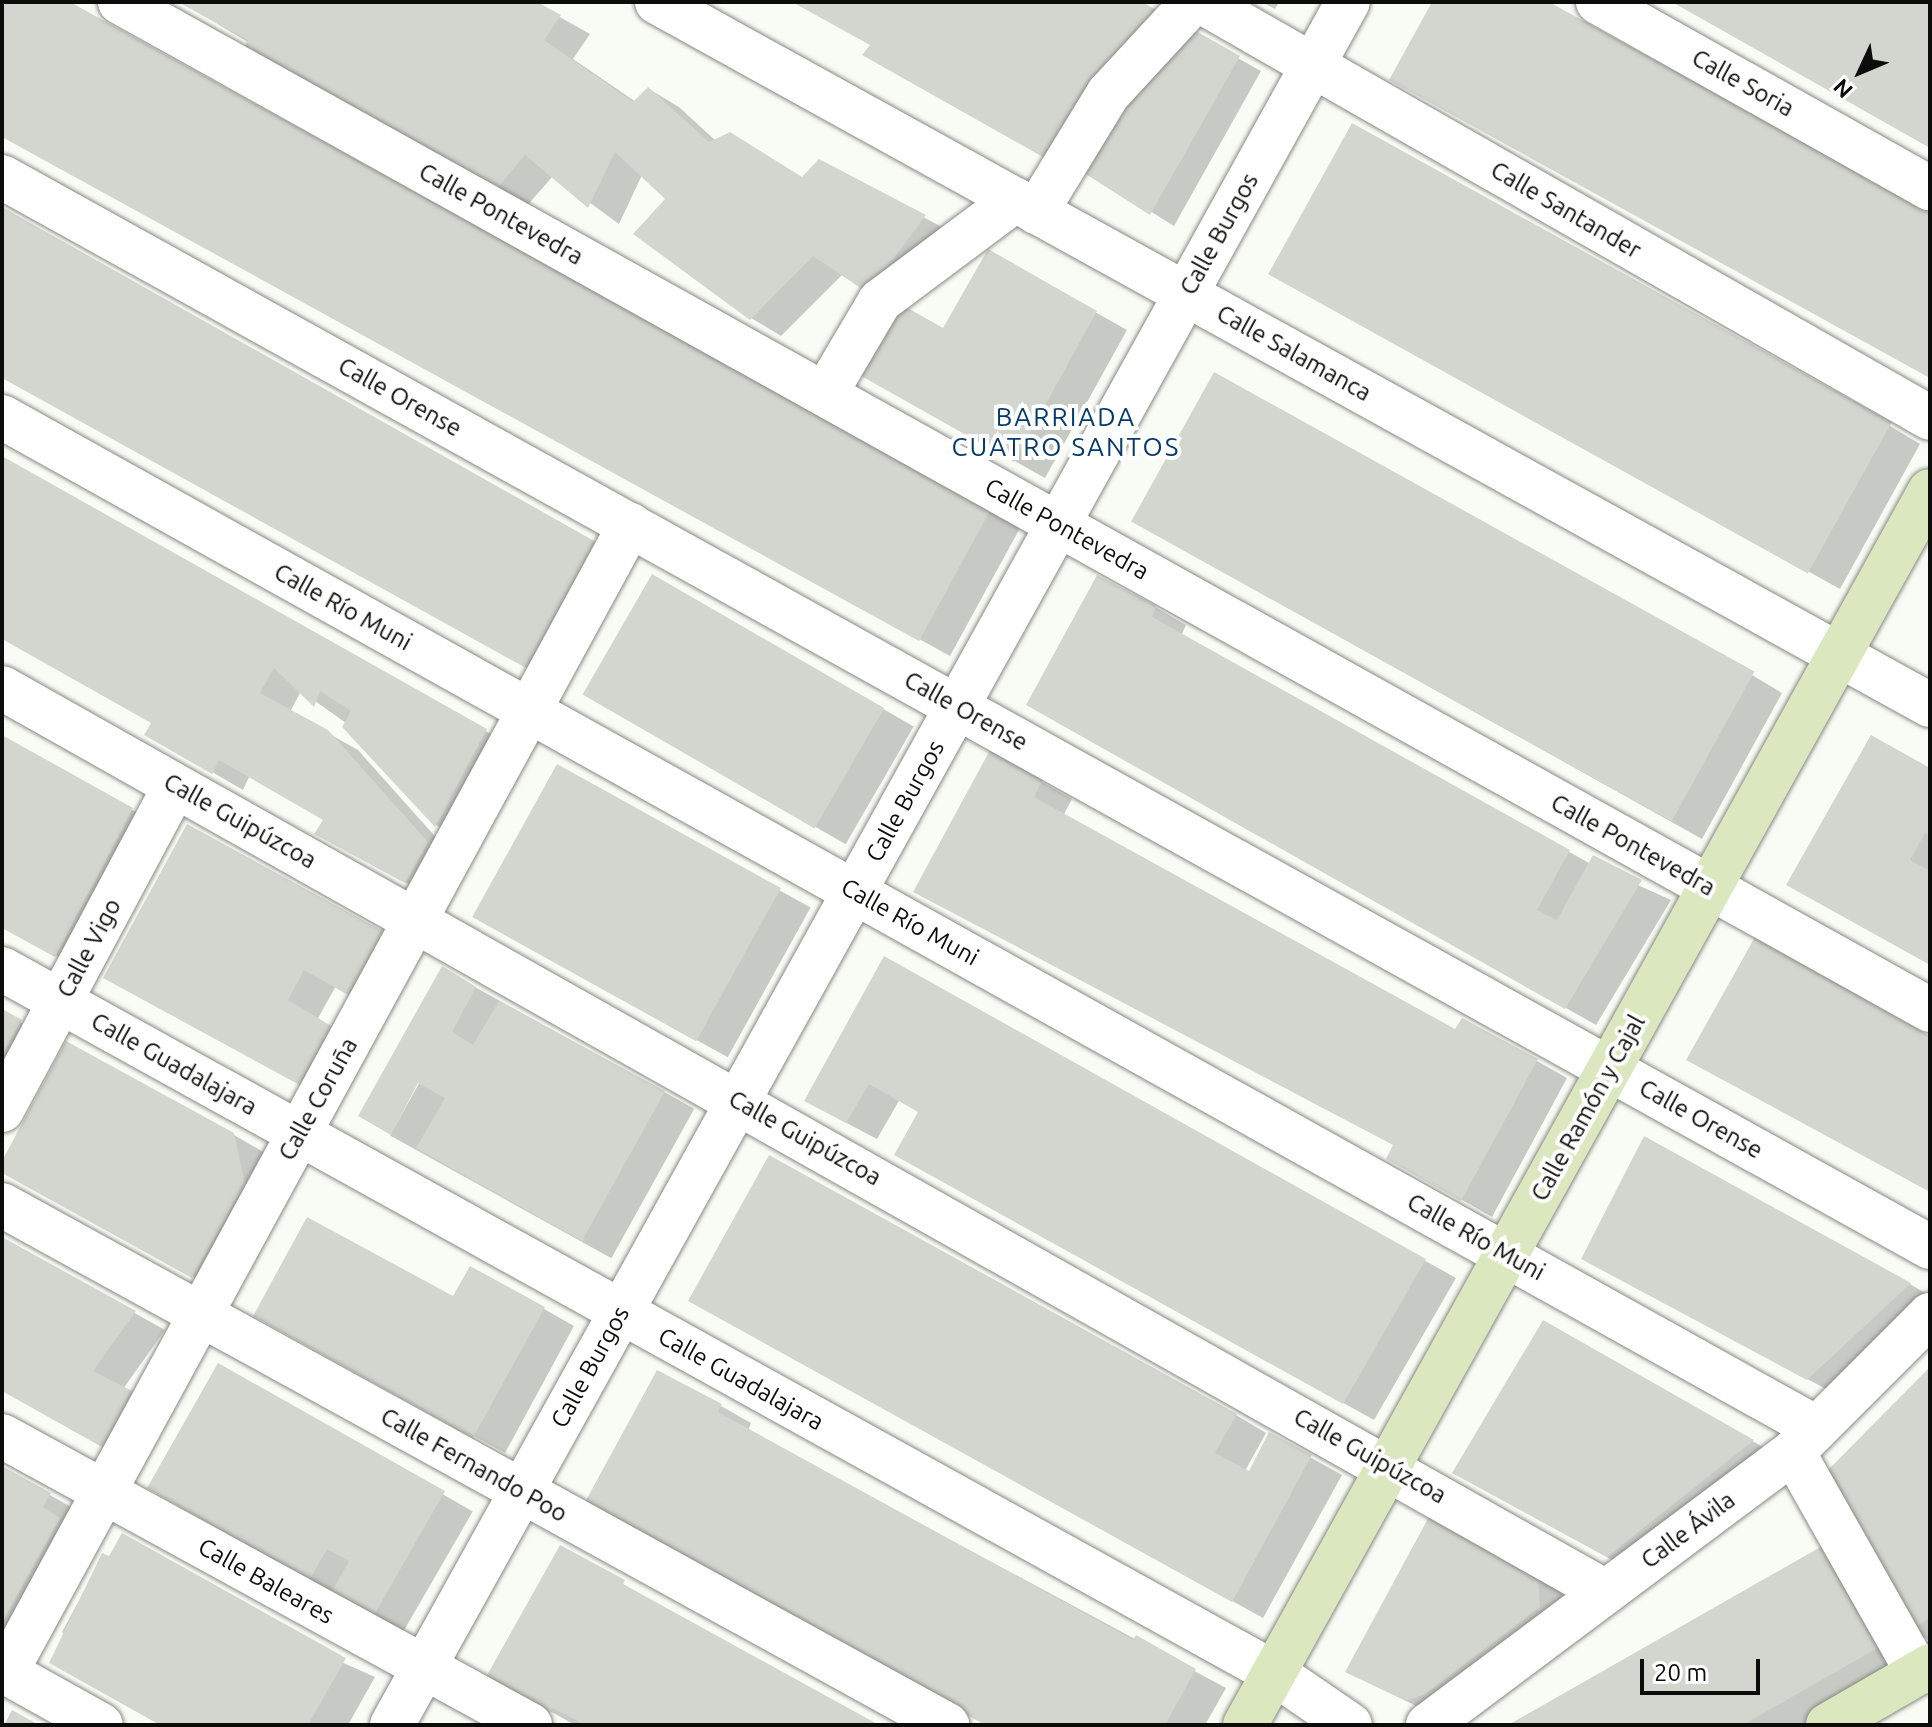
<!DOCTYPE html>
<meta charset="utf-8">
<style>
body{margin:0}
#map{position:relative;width:1932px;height:1727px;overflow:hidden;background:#f9fcf5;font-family:Ubuntu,sans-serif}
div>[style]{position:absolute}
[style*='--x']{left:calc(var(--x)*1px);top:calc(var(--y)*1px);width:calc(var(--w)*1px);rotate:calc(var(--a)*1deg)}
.shadow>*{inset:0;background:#0003;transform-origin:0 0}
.building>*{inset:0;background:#d3d6cf;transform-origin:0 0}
.roads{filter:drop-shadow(0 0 2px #878a83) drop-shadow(0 0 2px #878a83)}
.street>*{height:44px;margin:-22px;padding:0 22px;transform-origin:22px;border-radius:22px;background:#fff}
.secondary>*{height:44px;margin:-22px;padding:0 22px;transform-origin:22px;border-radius:22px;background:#dbe7be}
span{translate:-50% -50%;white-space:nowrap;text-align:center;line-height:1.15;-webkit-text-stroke:8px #fff;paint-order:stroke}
.street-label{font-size:24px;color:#0c0d0a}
.neighbourhood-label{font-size:26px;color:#053b6c;letter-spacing:2px}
.frame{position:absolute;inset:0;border:4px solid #0c0d0a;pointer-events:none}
.north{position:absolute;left:1820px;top:32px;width:80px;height:80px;-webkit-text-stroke:6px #fff;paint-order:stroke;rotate:226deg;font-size:22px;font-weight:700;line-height:32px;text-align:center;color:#0c0d0a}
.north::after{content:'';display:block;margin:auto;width:28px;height:36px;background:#0c0d0a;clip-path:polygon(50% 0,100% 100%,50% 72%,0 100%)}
.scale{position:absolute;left:1640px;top:1659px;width:120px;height:36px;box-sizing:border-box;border:4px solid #0c0d0a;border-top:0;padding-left:10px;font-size:24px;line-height:28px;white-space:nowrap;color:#0c0d0a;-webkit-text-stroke:6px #fff;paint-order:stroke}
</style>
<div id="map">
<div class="shadow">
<i style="clip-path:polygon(2px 2px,66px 2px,1020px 528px,950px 656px,2px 136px)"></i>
<i style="clip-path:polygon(181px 2px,533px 2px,590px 34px,573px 59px,636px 102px,649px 89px,679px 107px,716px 141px,803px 178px,820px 162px,955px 234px,901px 307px,944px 330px,988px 252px,1127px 330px,1045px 478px,858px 373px,897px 307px,843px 274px,781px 336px,751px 318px,668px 199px,642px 175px,619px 224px,553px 176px,525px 208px)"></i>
<i style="clip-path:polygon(795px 2px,1137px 2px,1261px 71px,1174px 226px,1084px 170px,1075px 173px,865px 54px,872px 45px)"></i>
<i style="clip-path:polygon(1262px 2px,1279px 2px,1275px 9px)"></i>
<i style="clip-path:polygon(1434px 2px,1545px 2px,1930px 214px,1930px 377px,1422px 97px)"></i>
<i style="clip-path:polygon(2px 210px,595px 544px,558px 684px,2px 377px)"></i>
<i style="clip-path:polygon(1301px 290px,1890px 426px,1920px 444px,1840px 589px)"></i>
<i style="clip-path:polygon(2px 459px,516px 748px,466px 843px,436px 825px,346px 723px,301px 691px,290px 712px,358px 750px,457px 861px,436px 899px,347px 851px,326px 819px,250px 775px,243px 790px,147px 734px,154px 723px,2px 638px)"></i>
<i style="clip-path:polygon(1165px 539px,1752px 675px,1782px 693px,1702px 839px)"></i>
<i style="left:653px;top:576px;width:301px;height:136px;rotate:30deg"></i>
<i style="clip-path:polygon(1155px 607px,1186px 625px,1181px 636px,1591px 864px,1671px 900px,1596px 1025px,1029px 705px)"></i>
<i style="clip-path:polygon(2px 738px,163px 827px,86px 972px,2px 926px)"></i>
<i style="clip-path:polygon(991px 753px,1072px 799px,1063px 816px,1456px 1032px,1537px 1061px,1567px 1078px,1492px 1217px,1388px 1158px,1395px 1145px,946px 908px)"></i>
<i style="left:557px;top:767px;width:290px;height:171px;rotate:29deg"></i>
<i style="clip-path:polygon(1930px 771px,1930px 964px,1819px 902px)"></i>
<i style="clip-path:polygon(188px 826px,336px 986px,317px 1020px,338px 1104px)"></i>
<i style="clip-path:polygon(885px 959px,1456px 1278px,1374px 1420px,927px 1171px,921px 1111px,900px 1099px,877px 1139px,837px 1118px)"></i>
<i style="left:473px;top:986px;width:253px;height:171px;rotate:29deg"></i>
<i style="clip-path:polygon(2px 1012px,51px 1039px,2px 1129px)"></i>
<i style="clip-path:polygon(234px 1135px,265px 1153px,224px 1294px,2px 1171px,2px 1165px)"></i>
<i style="clip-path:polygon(2px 1239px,165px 1330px,123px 1389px,2px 1390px)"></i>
<i style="clip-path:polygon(1614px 1275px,1910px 1284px,1930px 1296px,1839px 1396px)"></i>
<i style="clip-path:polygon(454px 1299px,544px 1309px,574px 1326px,505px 1453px,286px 1333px)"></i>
<i style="clip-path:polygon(721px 1318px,1236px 1415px,1266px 1433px,1245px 1471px,1250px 1473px,1270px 1435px,1342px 1475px,1263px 1618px)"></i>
<i style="clip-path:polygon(1544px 1322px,1782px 1458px,1638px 1574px,1484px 1490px)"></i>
<i style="left:219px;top:1365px;width:293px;height:141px;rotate:30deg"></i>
<i style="clip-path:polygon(1930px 1370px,1930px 1641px,1910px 1629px)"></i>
<i style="clip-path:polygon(721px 1406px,751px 1423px,748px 1431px,1226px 1688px,1205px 1725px,988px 1725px,618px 1518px)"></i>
<i style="clip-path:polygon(2px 1468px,80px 1512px,2px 1639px)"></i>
<i style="clip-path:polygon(1431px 1516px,1561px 1589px,1563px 1620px,1430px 1713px,1347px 1671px)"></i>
<i style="clip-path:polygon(1831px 1544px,1917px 1660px,1803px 1725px,1512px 1725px)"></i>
<i style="clip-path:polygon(561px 1548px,653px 1602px,875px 1725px,575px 1725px,519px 1694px)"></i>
<i style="clip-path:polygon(103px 1556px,375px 1677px,348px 1725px,163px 1725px,62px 1632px)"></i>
</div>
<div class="building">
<i style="clip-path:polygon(2px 2px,70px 2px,991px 509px,919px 641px,2px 137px)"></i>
<i style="clip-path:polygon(178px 2px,537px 2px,561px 15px,544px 40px,633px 102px,648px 87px,709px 142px,730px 132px,802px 177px,819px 159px,926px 215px,868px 293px,813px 256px,750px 320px,633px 234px,665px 199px,615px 152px,588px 208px,525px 155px,494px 192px,242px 51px,248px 40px)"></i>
<i style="clip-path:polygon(792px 2px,1142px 2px,1158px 11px,1043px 157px,862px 55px,870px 45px)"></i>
<i style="clip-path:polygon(1432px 2px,1549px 2px,1930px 211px,1928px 377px,1389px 80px)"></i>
<i style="clip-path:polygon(1672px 2px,1930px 2px,1930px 148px)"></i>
<i style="clip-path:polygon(1187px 26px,1240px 56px,1150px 215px,1081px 171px,1124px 99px)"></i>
<i style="left:1352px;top:123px;width:617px;height:173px;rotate:29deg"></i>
<i style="clip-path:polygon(2px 207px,596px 542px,526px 668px,2px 378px)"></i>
<i style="clip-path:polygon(988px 249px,1097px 311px,1014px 462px,856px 373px,897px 302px,943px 328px)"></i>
<i style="left:1214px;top:372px;width:618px;height:171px;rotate:29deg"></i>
<i style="clip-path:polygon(2px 456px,487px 729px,435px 827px,342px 727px,351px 711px,320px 691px,314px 707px,274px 668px,260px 693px,328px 730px,428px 842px,405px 883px,314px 834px,323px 820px,219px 760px,212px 774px,144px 735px,151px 723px,2px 639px)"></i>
<i style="left:652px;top:574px;width:268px;height:139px;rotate:30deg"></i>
<i style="clip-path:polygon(1097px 575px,1156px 606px,1152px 617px,1570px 850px,1537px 910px,1557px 920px,1593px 855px,1642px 880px,1565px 1009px,1026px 705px)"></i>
<i style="clip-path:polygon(2px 735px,133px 808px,55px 957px,2px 928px)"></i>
<i style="clip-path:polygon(1871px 735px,1930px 768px,1930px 835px,1925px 833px,1910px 860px,1930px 871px,1930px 965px,1786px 885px)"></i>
<i style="clip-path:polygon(990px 750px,1043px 780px,1034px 797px,1455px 1029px,1462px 1018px,1538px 1059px,1461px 1201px,1386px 1159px,1393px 1145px,913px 892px)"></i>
<i style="left:557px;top:764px;width:256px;height:175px;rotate:29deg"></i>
<i style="clip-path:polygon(187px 824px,390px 935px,355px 999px,304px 970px,288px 1000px,338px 1030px,307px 1089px,103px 978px)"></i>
<i style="clip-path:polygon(1755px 937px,1930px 1036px,1930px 1192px,1686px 1060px)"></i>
<i style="clip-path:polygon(884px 956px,1426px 1259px,1343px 1404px,894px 1155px,918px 1112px,869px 1084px,846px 1123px,804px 1101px)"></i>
<i style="clip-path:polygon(442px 966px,476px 987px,452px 1032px,473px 1045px,499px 1001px,665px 1091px,582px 1241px,416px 1148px,445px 1098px,418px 1083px,391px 1135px,358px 1116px)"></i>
<i style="clip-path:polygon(2px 1009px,22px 1020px,2px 1056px)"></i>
<i style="clip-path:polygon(66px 1041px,234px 1133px,245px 1184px,192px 1278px,2px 1173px,2px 1161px)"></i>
<i style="clip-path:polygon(1644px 1136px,1911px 1283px,1807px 1380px,1581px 1259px)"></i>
<i style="clip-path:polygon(769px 1155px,1237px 1414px,1215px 1453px,1249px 1471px,1269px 1432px,1312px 1455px,1232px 1602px,688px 1301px)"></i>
<i style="clip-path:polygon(307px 1217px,453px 1296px,470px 1266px,545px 1307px,473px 1438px,253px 1316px)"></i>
<i style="clip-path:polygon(2px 1237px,136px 1311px,93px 1371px,140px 1395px,109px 1451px,2px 1391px)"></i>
<i style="clip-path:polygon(1543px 1320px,1754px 1440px,1607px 1557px,1452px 1473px)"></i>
<i style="clip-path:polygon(218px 1363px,445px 1491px,373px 1617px,331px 1593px,349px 1561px,327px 1549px,309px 1581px,147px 1488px)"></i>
<i style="clip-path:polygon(1930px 1367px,1930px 1618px,1908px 1631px,1820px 1478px)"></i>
<i style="clip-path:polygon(657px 1370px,722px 1404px,718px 1412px,1133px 1640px,1136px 1635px,1196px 1669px,1165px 1725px,985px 1725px,585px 1502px)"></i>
<i style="clip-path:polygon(2px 1466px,51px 1493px,43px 1507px,60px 1518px,2px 1622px)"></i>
<i style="clip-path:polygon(1431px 1513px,1538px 1574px,1540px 1607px,1425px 1694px,1406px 1701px,1345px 1672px)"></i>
<i style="clip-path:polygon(122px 1533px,346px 1658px,308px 1725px,160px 1725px,49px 1663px,102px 1553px,109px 1556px)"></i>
<i style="clip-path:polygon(1831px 1541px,1888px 1642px,1743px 1725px,1508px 1725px)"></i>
<i style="clip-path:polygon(560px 1545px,625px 1580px,623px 1584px,879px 1725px,585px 1725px,553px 1708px,550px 1713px,486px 1677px)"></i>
<i style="clip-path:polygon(12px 1710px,39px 1725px,4px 1725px)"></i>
</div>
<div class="roads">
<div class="street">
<i style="--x:120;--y:2;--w:2072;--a:29.11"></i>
<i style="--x:657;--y:2;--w:1454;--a:28.91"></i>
<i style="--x:1202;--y:2;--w:838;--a:29.74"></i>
<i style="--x:1598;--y:2;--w:381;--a:29.3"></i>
<i style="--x:2;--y:177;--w:2205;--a:29.03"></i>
<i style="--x:1036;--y:212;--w:138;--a:-58.6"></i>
<i style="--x:1108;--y:94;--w:125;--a:-47.3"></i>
<i style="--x:825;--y:394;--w:108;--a:-59.4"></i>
<i style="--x:880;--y:301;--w:169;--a:-36.8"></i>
<i style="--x:2;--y:417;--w:2077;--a:29.13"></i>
<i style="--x:2;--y:688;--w:1841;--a:29.41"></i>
<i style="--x:2;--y:969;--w:1454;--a:28.96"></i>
<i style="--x:1274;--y:1673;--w:92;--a:34.4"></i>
<i style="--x:2;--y:1110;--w:367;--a:-61.9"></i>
<i style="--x:2;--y:1205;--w:1079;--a:28.82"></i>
<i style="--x:2;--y:1436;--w:602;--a:28.69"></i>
<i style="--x:1793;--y:1452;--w:254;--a:60.5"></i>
<i style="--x:2;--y:1670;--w:113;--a:29.1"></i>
<i style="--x:6;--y:1672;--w:1306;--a:-61.45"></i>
<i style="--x:392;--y:1725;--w:1970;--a:-60.98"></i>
<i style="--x:1428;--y:1725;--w:456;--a:-36.8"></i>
<i style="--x:1793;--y:1452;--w:194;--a:-45"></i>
</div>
<div class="secondary">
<i style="--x:1245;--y:1725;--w:1411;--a:-60.97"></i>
<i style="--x:1828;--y:1725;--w:118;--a:-30"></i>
</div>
</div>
<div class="street-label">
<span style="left:1743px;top:83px;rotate:29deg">Calle Soria</span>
<span style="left:1566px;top:210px;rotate:30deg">Calle Santander</span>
<span style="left:501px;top:214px;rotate:29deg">Calle Pontevedra</span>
<span style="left:1219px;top:234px;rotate:-61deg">Calle Burgos</span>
<span style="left:1294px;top:353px;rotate:29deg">Calle Salamanca</span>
<span style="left:400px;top:397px;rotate:29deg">Calle Orense</span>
<span style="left:1067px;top:529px;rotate:29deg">Calle Pontevedra</span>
<span style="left:343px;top:607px;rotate:29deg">Calle Río Muni</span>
<span style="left:966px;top:711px;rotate:29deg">Calle Orense</span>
<span style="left:905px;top:801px;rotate:-61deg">Calle Burgos</span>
<span style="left:240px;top:821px;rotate:29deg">Calle Guipúzcoa</span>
<span style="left:1633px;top:845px;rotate:29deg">Calle Pontevedra</span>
<span style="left:910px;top:922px;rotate:29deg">Calle Río Muni</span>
<span style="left:89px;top:948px;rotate:-62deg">Calle Vigo</span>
<span style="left:174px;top:1064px;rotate:29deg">Calle Guadalajara</span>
<span style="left:318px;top:1099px;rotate:-61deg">Calle Coruña</span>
<span style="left:1588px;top:1108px;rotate:-61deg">Calle Ramón y Cajal</span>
<span style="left:1701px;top:1119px;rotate:29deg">Calle Orense</span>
<span style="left:805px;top:1138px;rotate:29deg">Calle Guipúzcoa</span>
<span style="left:1476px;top:1237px;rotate:29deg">Calle Río Muni</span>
<span style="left:590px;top:1367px;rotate:-61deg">Calle Burgos</span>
<span style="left:741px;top:1379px;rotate:29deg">Calle Guadalajara</span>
<span style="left:1370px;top:1456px;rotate:29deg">Calle Guipúzcoa</span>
<span style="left:474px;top:1465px;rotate:29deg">Calle Fernando Poo</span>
<span style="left:1688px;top:1530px;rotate:-37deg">Calle Ávila</span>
<span style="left:266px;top:1581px;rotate:29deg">Calle Baleares</span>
</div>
<div class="neighbourhood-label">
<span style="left:1066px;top:432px">BARRIADA<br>CUATRO SANTOS</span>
</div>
<div class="frame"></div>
<div class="north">N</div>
<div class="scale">20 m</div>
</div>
